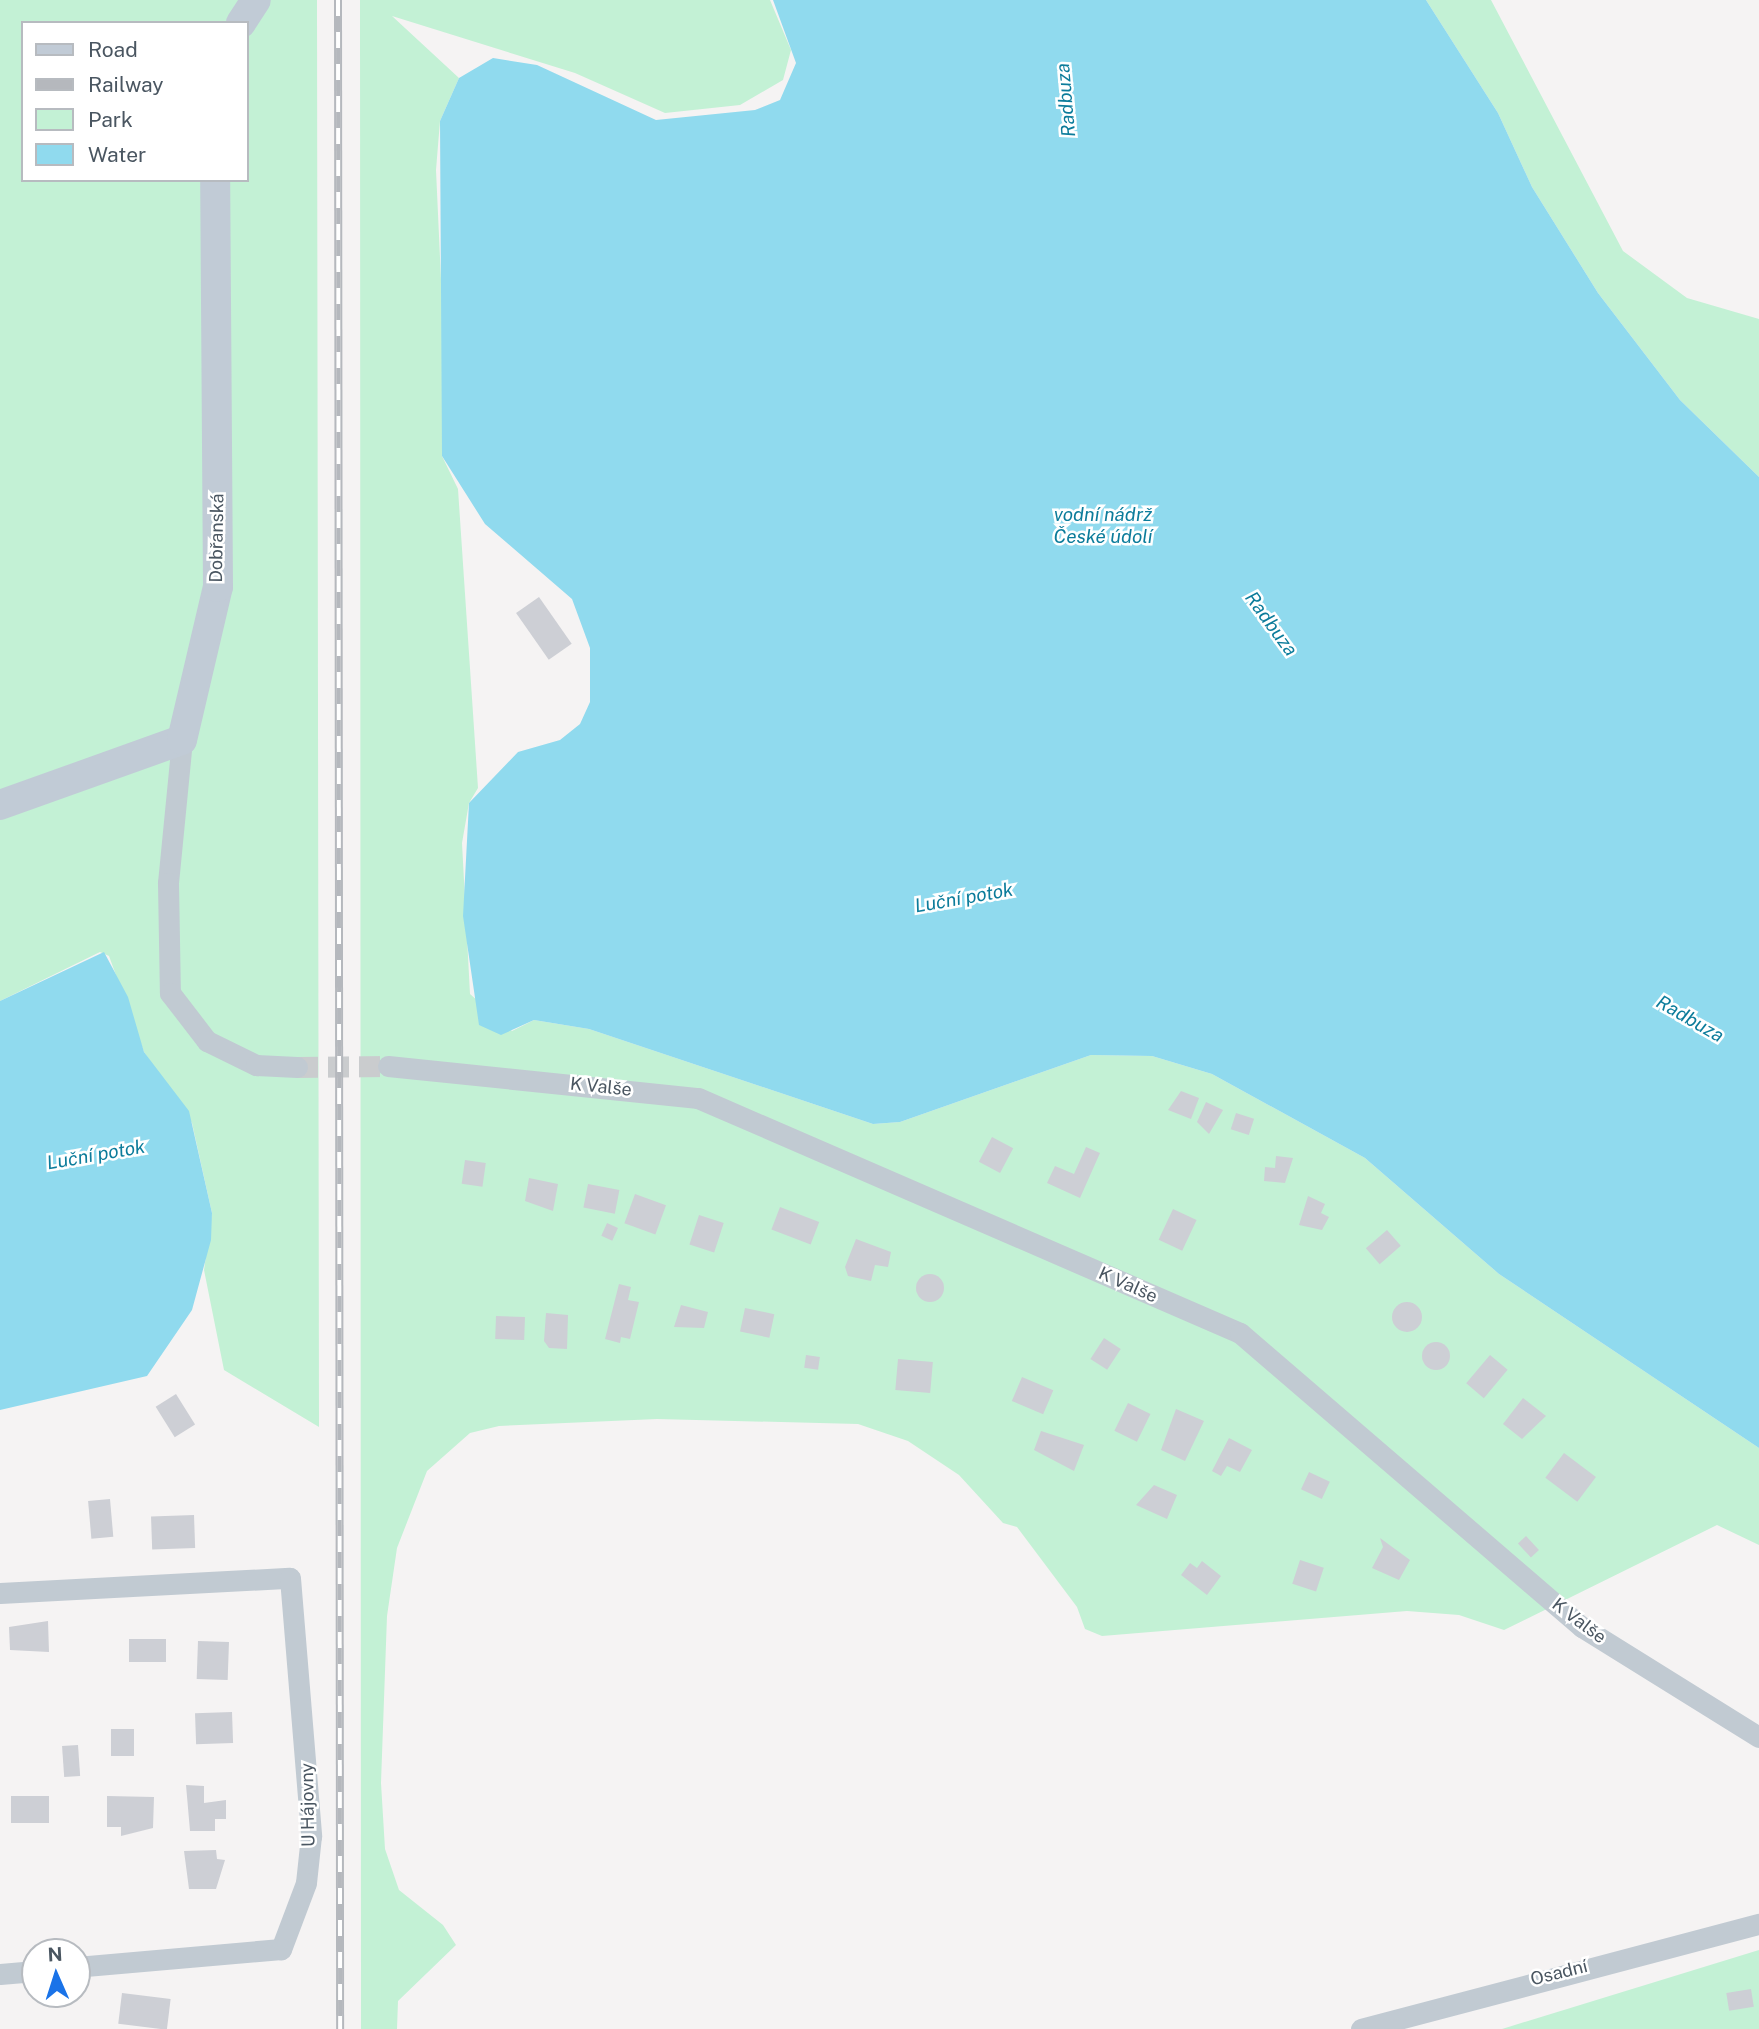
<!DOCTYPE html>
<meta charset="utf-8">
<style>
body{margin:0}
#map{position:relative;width:1759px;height:2029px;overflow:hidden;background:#f5f3f3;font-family:"Public Sans",sans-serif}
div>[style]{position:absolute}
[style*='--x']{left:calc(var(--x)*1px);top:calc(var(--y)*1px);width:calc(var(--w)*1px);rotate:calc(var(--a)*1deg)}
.green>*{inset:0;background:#c3f1d5}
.water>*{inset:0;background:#90daee}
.building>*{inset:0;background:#cdcfd5;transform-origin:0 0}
.round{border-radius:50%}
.street-tunnel>*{height:21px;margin-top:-10.5px;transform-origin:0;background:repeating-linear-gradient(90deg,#caccce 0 21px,transparent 0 31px)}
.street>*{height:21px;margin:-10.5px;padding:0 10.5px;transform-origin:10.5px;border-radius:10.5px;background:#c1cad2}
.secondary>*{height:30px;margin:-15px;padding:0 15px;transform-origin:15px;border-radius:15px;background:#c1cbd6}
.rail>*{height:8px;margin-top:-4px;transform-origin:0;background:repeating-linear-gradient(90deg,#fff 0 16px,#b5b8bd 0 32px);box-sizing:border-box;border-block:2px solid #b5b8bd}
span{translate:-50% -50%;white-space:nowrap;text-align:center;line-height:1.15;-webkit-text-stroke:5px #fff;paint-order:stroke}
.street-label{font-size:18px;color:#4a5661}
.water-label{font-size:19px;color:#0c7c9b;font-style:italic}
.legend{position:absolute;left:21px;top:21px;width:228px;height:161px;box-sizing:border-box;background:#fff;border:2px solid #b7bbc0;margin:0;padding:9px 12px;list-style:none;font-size:21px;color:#4a5661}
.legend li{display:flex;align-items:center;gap:14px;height:35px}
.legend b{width:35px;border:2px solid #b7bbc0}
.north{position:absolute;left:21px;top:1938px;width:70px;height:70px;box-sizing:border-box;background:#fff;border:2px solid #b7bbc0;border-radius:50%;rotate:357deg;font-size:19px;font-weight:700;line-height:28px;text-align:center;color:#4a5661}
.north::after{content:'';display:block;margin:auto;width:24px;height:32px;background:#1a73e8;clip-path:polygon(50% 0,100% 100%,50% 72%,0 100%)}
</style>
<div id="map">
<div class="green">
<i style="clip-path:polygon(evenodd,0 0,317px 0,319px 1427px,224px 1370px,204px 1270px,212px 1213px,192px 1123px,144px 1052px,109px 956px,100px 952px,0 1001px,0 0,23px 23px,247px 23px,247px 180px,23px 180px,23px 23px)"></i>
<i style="clip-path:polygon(360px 0,770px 0,791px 50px,783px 80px,740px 105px,665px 113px,575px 73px,392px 16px,459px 78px,440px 121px,436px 170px,445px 367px,442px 456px,458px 489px,478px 788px,469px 803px,462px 843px,470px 994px,512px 1031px,534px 1020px,589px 1029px,873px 1124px,900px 1122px,1091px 1055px,1152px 1056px,1212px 1074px,1365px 1158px,1499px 1274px,1759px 1448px,1759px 1545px,1717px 1525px,1504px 1630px,1459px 1615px,1407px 1611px,1102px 1636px,1085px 1629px,1077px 1607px,1017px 1527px,1003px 1523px,959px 1475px,908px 1441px,858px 1424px,657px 1419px,499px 1426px,470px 1433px,427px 1471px,397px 1548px,387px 1616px,381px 1783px,385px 1849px,399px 1890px,443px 1925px,456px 1945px,398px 2001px,397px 2029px,361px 2029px)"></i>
<i style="clip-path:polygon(1426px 0,1491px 0,1623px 251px,1687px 298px,1759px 319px,1759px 477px,1680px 400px,1598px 293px,1532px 187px,1498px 113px)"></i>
<i style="clip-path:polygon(1759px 1950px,1759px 2029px,1502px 2029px)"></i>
</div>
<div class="water">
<i style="clip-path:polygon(773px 0,1426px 0,1498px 113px,1532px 187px,1598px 293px,1680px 400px,1759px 477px,1759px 1448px,1499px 1274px,1365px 1158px,1212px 1074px,1152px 1056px,1091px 1055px,900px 1122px,873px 1124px,589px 1029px,534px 1020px,501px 1035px,479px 1025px,463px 916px,469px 803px,518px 752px,560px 740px,580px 724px,590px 702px,590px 648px,572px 599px,485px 524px,442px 456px,440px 121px,459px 78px,493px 58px,537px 65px,656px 120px,755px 110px,780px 100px,796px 63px)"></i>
<i style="clip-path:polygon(104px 952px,128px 997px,144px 1052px,189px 1111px,212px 1213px,211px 1240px,192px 1310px,147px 1376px,0 1410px,0 1001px)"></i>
</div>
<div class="building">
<i style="left:539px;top:597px;width:57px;height:28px;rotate:55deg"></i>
<i style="clip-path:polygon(1181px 1091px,1199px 1098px,1191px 1119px,1168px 1110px)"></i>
<i style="clip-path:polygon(1206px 1102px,1223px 1110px,1209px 1134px,1197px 1122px)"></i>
<i style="left:1236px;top:1113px;width:19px;height:17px;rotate:18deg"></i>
<i style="left:992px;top:1137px;width:24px;height:28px;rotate:28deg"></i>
<i style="clip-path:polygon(1086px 1147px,1100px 1153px,1080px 1198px,1047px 1183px,1055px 1166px,1074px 1174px)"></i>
<i style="clip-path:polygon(1276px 1156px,1293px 1158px,1285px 1183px,1264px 1181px,1265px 1167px,1275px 1168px)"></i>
<i style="left:465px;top:1160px;width:21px;height:24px;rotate:8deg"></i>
<i style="clip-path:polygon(529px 1178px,558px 1184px,553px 1211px,525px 1201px)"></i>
<i style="left:588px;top:1184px;width:32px;height:24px;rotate:11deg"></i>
<i style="left:635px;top:1194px;width:33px;height:31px;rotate:20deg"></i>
<i style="clip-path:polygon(1308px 1196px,1325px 1204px,1321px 1213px,1329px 1217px,1322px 1230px,1299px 1225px)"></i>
<i style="left:780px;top:1207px;width:42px;height:24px;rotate:21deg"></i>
<i style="left:1173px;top:1209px;width:26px;height:34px;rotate:25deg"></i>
<i style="left:699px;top:1215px;width:26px;height:31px;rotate:18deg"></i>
<i style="left:607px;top:1223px;width:12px;height:14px;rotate:24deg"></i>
<i style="left:1387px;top:1230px;width:21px;height:28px;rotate:49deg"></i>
<i style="clip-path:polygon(856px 1239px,891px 1252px,888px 1267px,875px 1265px,871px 1281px,848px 1276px,845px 1267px)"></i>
<i class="round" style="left:916px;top:1274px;width:28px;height:28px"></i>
<i style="clip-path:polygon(619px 1284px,631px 1287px,628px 1300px,639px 1302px,630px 1339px,621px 1337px,620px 1343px,605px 1339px)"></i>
<i class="round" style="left:1392px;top:1302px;width:30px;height:30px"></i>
<i style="clip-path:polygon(681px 1305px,708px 1312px,704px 1328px,674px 1327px)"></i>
<i style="left:745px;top:1308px;width:30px;height:24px;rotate:12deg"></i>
<i style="clip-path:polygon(546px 1313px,568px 1315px,567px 1349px,549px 1348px,544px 1341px)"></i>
<i style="left:496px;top:1316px;width:29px;height:23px;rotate:2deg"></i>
<i style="left:1104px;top:1338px;width:20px;height:25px;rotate:33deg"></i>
<i class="round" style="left:1422px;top:1342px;width:28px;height:28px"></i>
<i style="left:806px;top:1355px;width:14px;height:13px;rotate:8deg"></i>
<i style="left:1490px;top:1355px;width:23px;height:37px;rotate:40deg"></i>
<i style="left:898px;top:1359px;width:35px;height:31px;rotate:5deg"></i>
<i style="left:1022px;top:1377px;width:34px;height:26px;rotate:23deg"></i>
<i style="left:176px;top:1394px;width:36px;height:24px;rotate:58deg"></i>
<i style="clip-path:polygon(1523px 1398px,1546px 1416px,1522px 1439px,1503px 1424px)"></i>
<i style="left:1128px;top:1403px;width:25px;height:31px;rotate:26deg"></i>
<i style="clip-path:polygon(1176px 1409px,1204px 1421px,1185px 1461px,1161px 1450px)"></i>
<i style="clip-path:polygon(1041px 1431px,1084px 1445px,1074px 1471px,1034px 1450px)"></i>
<i style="clip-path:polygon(1229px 1438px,1252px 1450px,1240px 1472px,1227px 1466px,1221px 1476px,1212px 1471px)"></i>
<i style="left:1564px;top:1453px;width:40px;height:31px;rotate:37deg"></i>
<i style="left:1309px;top:1472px;width:23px;height:19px;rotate:25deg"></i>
<i style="clip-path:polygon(1154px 1485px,1177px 1495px,1167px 1519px,1136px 1505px)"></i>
<i style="left:110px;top:1499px;width:38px;height:22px;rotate:85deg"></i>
<i style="left:194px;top:1515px;width:33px;height:43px;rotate:88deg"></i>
<i style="left:1526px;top:1536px;width:19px;height:11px;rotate:47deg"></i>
<i style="clip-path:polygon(1380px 1538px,1410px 1560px,1399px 1580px,1372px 1568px,1383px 1547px)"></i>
<i style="left:1300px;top:1560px;width:25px;height:25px;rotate:18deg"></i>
<i style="clip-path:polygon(1202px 1561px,1221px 1576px,1207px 1595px,1181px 1575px,1190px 1563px,1197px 1568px)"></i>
<i style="clip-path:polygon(48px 1621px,49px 1652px,10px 1650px,9px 1627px)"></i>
<i style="left:129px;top:1639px;width:37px;height:23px"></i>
<i style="left:198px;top:1641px;width:31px;height:38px;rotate:2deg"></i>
<i style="left:232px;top:1712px;width:31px;height:37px;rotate:88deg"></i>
<i style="left:111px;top:1729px;width:23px;height:27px"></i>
<i style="left:78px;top:1745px;width:31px;height:16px;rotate:86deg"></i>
<i style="clip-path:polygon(186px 1785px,204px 1786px,204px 1803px,226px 1800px,226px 1819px,215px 1819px,215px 1831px,190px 1831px)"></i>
<i style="left:49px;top:1796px;width:27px;height:38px;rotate:90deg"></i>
<i style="clip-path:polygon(107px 1796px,154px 1797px,153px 1828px,121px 1836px,121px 1827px,107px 1827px)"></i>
<i style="clip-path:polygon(216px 1850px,217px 1859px,225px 1860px,216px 1889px,189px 1889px,184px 1851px)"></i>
<i style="left:1751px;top:1989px;width:18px;height:25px;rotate:81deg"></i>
<i style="left:122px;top:1993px;width:49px;height:31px;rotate:7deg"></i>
</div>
<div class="street-tunnel">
<i style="--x:297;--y:1067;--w:91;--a:-0.6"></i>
</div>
<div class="street">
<i style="--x:182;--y:740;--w:144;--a:95.6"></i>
<i style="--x:168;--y:883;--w:110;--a:89"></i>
<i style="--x:170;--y:993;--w:61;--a:52.4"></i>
<i style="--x:207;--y:1041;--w:55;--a:26.1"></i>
<i style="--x:256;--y:1065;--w:41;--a:2.8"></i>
<i style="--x:388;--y:1066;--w:312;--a:5.9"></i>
<i style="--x:698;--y:1098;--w:591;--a:23.44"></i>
<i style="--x:1240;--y:1333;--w:451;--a:40.7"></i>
<i style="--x:1582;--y:1627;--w:208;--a:31.9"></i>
<i style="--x:0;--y:1593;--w:290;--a:-3"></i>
<i style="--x:290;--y:1578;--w:259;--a:85.3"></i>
<i style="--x:311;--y:1836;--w:47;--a:96.1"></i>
<i style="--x:306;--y:1883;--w:71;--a:110.7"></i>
<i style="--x:281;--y:1949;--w:205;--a:175"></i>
<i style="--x:0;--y:1974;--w:35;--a:-5"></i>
<i style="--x:1361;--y:2029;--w:412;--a:-14.8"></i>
</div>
<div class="secondary">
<i style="--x:241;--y:23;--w:27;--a:-57"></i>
<i style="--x:0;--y:805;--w:193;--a:-19.7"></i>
<i style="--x:182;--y:740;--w:157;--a:-76.8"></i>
<i style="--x:218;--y:587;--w:407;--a:-90.4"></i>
</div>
<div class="rail">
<i style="--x:338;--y:0;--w:2029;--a:89.94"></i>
</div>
<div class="street-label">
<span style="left:217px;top:538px;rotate:-89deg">Dobřanská</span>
<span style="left:601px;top:1087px;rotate:6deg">K Valše</span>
<span style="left:1128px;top:1285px;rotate:24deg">K Valše</span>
<span style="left:1579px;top:1621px;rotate:37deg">K Valše</span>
<span style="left:308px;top:1805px;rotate:-91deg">U Hájovny</span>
<span style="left:1559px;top:1973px;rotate:-14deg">Osadní</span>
</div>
<div class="water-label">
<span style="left:1066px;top:100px;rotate:-95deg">Radbuza</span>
<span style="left:1103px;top:526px">vodní nádrž<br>České údolí</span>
<span style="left:1271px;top:624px;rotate:54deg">Radbuza</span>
<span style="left:964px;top:898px;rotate:-10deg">Luční potok</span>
<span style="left:1690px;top:1019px;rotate:30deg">Radbuza</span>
<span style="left:96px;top:1155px;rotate:-10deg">Luční potok</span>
</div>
<ul class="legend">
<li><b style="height:9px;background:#c1cbd6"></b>Road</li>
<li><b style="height:9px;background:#b5b8bd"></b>Railway</li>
<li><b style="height:19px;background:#c3f1d5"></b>Park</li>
<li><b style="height:19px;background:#90daee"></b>Water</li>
</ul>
<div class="north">N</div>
</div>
